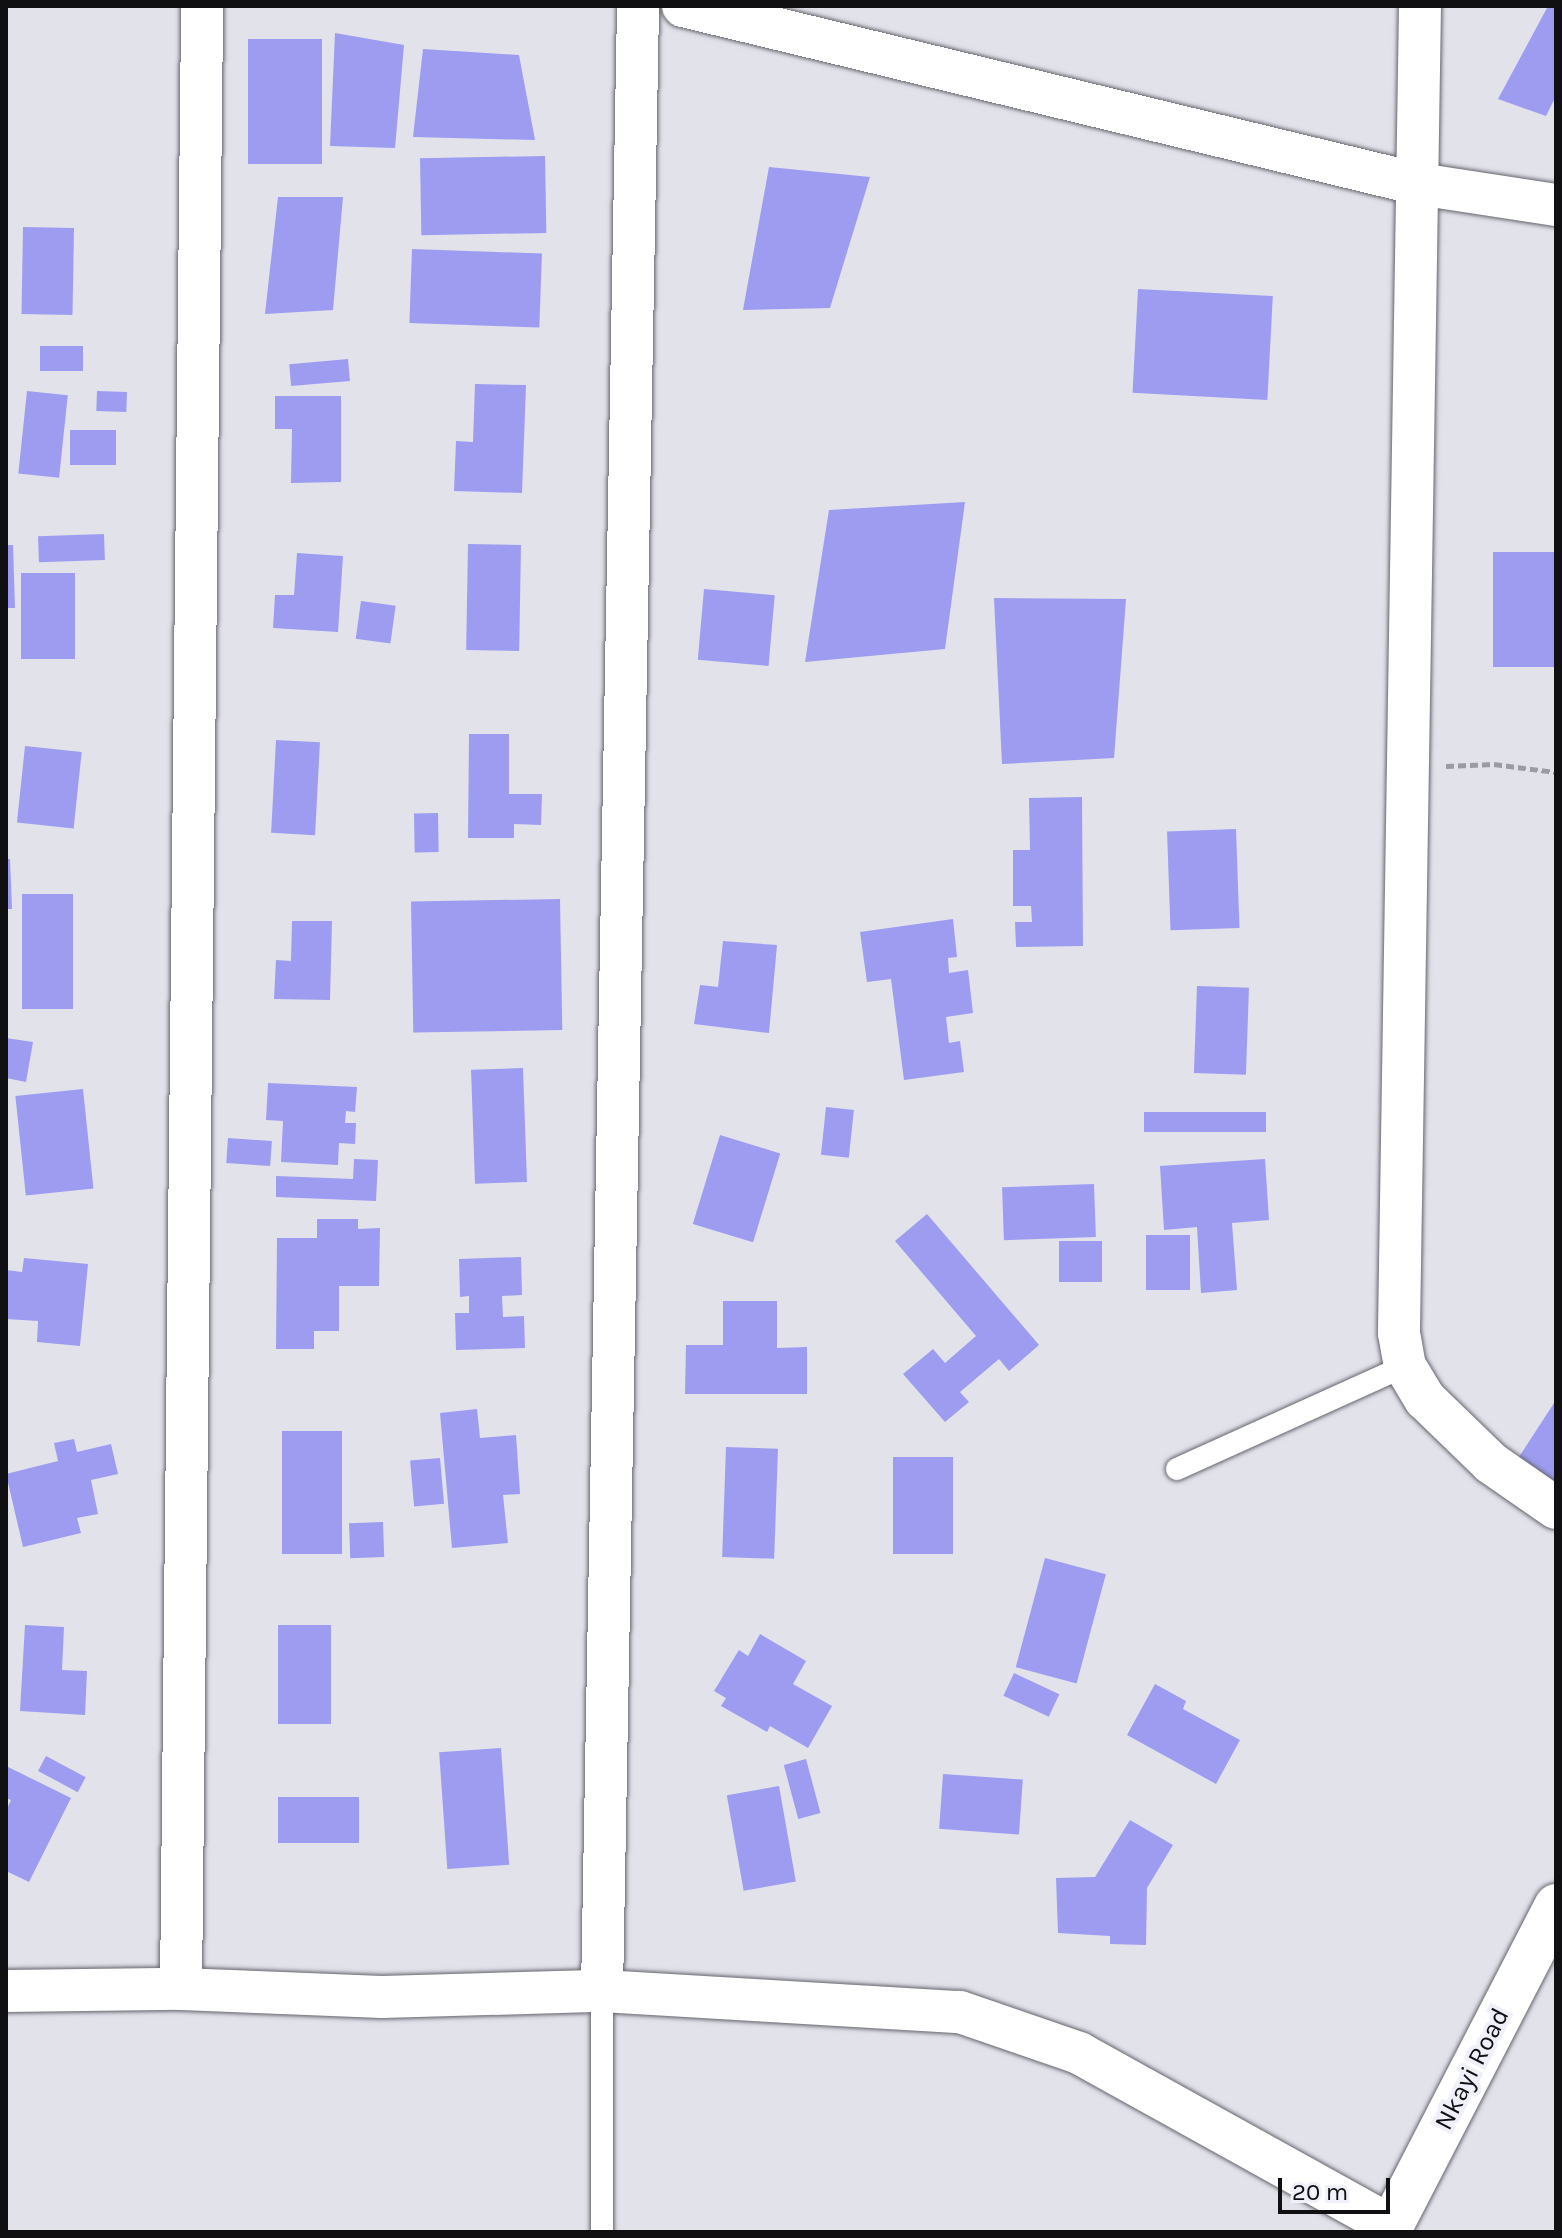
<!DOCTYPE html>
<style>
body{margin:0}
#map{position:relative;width:1562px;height:2238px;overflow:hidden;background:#e2e2eb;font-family:Karla,sans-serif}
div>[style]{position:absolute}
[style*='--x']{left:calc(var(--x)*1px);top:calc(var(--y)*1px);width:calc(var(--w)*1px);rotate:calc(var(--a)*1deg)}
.building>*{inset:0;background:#9d9cf1;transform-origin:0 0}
.path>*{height:5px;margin-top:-2.5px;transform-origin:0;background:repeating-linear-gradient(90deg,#9b9ba2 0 8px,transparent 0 12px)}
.roads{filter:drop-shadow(0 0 2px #65656d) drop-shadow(0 0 2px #65656d)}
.lane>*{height:22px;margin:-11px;padding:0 11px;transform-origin:11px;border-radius:11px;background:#fff}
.street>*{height:42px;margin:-21px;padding:0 21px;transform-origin:21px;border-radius:21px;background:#fff}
.secondary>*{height:44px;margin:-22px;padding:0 22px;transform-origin:22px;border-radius:22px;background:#fff}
span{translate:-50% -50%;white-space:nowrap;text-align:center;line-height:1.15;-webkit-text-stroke:8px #eff0f9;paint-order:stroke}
.street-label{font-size:26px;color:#101013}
.frame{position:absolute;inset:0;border:8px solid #101013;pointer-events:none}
.scale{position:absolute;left:1278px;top:2178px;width:112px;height:36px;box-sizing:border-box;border:4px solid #101013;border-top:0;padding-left:10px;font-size:24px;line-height:28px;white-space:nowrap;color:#101013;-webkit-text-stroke:6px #eff0f9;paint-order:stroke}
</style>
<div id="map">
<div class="building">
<i style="clip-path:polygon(1548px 6px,1556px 6px,1556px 96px,1546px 116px,1498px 99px)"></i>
<i style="clip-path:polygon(335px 33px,404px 45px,395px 148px,330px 146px)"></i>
<i style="left:248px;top:39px;width:74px;height:125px"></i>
<i style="clip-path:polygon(423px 49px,519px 55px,535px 140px,413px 137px)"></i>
<i style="left:545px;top:156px;width:77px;height:125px;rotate:89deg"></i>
<i style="clip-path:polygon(769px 167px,870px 177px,830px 308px,743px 310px)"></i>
<i style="clip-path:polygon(278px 197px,343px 197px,333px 310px,265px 314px)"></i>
<i style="left:23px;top:227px;width:51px;height:87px;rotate:1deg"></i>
<i style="left:412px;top:249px;width:130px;height:74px;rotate:2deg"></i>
<i style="left:1138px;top:289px;width:135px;height:104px;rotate:3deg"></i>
<i style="left:40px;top:346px;width:43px;height:25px"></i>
<i style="left:348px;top:359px;width:22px;height:59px;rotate:85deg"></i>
<i style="clip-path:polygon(475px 384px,526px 385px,522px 493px,454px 491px,456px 441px,473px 442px)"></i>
<i style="left:27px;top:391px;width:41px;height:83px;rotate:6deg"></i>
<i style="left:97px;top:391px;width:30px;height:20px;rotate:2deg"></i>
<i style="clip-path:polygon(275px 396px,341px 396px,341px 482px,291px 483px,292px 429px,275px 429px)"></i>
<i style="left:116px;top:430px;width:35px;height:46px;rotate:90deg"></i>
<i style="clip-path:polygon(965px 502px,945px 649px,805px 662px,829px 510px)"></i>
<i style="left:104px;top:534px;width:26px;height:66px;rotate:88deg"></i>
<i style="left:468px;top:544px;width:53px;height:106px;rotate:1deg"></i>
<i style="clip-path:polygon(6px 545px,13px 545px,15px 608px,6px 608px)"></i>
<i style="left:1556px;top:552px;width:115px;height:63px;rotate:90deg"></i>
<i style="clip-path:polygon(297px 553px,343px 556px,338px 632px,273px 628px,275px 595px,294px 595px)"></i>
<i style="left:21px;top:573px;width:54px;height:86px"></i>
<i style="left:704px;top:589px;width:71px;height:71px;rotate:5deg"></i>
<i style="clip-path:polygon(994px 598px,1126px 599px,1114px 758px,1002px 764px)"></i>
<i style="left:361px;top:601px;width:35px;height:38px;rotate:8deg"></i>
<i style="clip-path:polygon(469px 734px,509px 734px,509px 794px,542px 794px,541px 825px,514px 824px,514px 838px,468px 838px)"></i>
<i style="left:276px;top:740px;width:44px;height:93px;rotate:3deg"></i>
<i style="left:25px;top:746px;width:57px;height:77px;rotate:6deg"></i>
<i style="clip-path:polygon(1082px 797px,1083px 946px,1016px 947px,1015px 922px,1032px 922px,1031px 906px,1013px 906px,1013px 850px,1030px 850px,1029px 798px)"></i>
<i style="left:438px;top:813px;width:39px;height:24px;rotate:89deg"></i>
<i style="left:1236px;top:829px;width:99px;height:69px;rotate:88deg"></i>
<i style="clip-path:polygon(6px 859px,10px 859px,12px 909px,6px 909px)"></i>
<i style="left:22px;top:894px;width:51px;height:115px"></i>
<i style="left:560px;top:899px;width:131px;height:149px;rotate:89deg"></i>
<i style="clip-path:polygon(953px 919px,957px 957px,948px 958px,949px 973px,968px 970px,973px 1013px,946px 1017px,949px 1043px,960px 1041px,964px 1072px,904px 1080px,891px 979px,867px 982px,860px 932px)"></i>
<i style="clip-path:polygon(292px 921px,332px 921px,330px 1000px,274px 999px,276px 960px,291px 961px)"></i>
<i style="clip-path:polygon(723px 941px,777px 945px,769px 1033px,694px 1024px,700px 985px,718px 987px)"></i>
<i style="left:1197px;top:986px;width:52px;height:87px;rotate:2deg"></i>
<i style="clip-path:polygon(6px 1038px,33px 1042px,26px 1082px,6px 1078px)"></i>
<i style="left:523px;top:1068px;width:114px;height:52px;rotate:88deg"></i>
<i style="clip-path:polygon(268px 1083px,357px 1087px,355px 1112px,346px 1111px,345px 1123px,356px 1123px,355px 1144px,339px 1143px,338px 1165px,281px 1162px,283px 1121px,266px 1120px)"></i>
<i style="left:83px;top:1089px;width:100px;height:68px;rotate:84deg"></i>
<i style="left:826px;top:1107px;width:28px;height:48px;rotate:6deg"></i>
<i style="left:1266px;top:1112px;width:20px;height:122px;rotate:90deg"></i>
<i style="left:720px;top:1135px;width:63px;height:93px;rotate:17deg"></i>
<i style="left:228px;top:1138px;width:44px;height:25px;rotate:4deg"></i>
<i style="clip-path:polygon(354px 1159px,378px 1160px,376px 1201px,276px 1197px,276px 1176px,353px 1179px)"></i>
<i style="clip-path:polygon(1265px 1159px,1269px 1220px,1232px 1223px,1237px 1290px,1201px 1293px,1197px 1227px,1164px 1230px,1160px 1166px)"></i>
<i style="left:1094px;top:1184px;width:53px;height:92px;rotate:88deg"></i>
<i style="clip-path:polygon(927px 1214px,1039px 1345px,1009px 1371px,999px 1359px,960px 1392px,969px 1402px,945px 1422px,903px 1374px,933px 1349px,945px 1363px,976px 1336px,895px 1241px)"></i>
<i style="clip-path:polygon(317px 1219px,358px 1219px,358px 1229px,380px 1228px,379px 1286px,339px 1286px,339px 1331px,314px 1331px,314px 1349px,276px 1349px,277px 1238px,317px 1238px)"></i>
<i style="left:1146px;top:1235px;width:44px;height:55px"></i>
<i style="left:1102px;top:1241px;width:41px;height:43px;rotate:90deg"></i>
<i style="clip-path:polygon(521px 1257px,522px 1295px,502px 1296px,503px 1317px,524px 1316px,525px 1348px,456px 1350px,455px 1313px,469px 1313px,469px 1296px,460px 1297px,459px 1259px)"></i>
<i style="clip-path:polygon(24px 1258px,88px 1264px,80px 1346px,37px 1342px,38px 1321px,6px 1319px,6px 1270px,22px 1272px)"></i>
<i style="clip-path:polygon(723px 1301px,777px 1301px,777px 1348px,807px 1347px,807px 1394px,685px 1394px,686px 1345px,723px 1345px)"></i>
<i style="clip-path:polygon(1556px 1400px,1556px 1486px,1517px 1460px)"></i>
<i style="clip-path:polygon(477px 1409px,480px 1438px,516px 1435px,520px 1494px,503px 1495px,508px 1543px,452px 1548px,440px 1413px)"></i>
<i style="left:342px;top:1431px;width:123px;height:60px;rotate:90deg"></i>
<i style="clip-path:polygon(74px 1439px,77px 1452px,111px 1444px,118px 1474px,91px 1480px,98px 1514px,77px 1518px,81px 1533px,23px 1547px,6px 1474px,58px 1461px,54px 1443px)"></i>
<i style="left:726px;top:1447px;width:52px;height:110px;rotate:2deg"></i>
<i style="left:953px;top:1457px;width:97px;height:60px;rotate:90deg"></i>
<i style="left:440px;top:1458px;width:46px;height:30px;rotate:85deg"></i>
<i style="left:383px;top:1522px;width:35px;height:34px;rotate:88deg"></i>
<i style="left:1045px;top:1558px;width:63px;height:113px;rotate:15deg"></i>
<i style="clip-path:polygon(25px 1625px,64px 1627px,62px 1670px,87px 1671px,85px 1715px,20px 1711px)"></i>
<i style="left:331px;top:1625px;width:99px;height:53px;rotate:90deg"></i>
<i style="clip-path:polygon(760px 1634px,806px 1661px,793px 1684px,832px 1706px,808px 1748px,770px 1726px,767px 1732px,721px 1706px,726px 1698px,714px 1691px,739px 1650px,748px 1656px)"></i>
<i style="left:1014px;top:1673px;width:50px;height:25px;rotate:25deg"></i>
<i style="clip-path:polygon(1155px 1684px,1186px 1701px,1183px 1709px,1240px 1740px,1216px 1784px,1127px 1735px)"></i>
<i style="left:501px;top:1748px;width:117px;height:62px;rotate:86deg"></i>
<i style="left:46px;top:1756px;width:45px;height:17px;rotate:28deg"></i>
<i style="left:806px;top:1759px;width:56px;height:23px;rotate:75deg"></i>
<i style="clip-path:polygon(6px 1766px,71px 1798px,29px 1882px,6px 1871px,6px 1811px,11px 1800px,6px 1798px)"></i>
<i style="left:943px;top:1774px;width:80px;height:55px;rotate:4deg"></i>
<i style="left:779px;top:1786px;width:97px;height:53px;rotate:80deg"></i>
<i style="left:359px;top:1797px;width:46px;height:81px;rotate:90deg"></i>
<i style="clip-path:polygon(1130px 1820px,1173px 1845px,1147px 1888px,1146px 1945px,1110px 1944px,1110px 1936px,1058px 1933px,1056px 1878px,1095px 1877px)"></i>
</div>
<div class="path">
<i style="--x:1446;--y:766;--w:48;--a:-2.4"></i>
<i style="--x:1494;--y:764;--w:63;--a:7.4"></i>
</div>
<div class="roads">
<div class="lane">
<i style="--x:1177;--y:1469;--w:250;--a:-24.3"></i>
<i style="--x:602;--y:1991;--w:241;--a:90"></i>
</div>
<div class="street">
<i style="--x:683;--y:6;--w:756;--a:13.61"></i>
<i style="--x:1418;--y:184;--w:140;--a:8.7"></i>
<i style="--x:1420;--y:6;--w:1327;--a:90.91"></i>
<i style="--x:1399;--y:1333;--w:34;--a:80"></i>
<i style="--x:1405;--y:1366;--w:39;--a:59"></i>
<i style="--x:1425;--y:1399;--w:92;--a:44.1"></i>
<i style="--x:1491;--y:1463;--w:79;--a:34.7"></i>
<i style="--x:181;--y:1989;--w:1983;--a:-89.39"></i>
<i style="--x:6;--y:1991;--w:175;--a:-0.7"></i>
<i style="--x:181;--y:1989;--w:201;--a:2.3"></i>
<i style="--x:382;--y:1997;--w:220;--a:-1.6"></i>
<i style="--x:602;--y:1991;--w:359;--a:3.4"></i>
<i style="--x:960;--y:2012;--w:126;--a:19"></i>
<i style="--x:1079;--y:2053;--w:357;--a:29"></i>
<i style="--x:602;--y:1991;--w:1985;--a:-88.96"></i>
</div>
<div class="secondary">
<i style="--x:1388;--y:2232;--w:367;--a:-62.7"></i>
</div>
</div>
<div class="street-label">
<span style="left:1472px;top:2069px;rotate:-63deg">Nkayi Road</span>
</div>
<div class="frame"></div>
<div class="scale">20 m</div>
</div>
